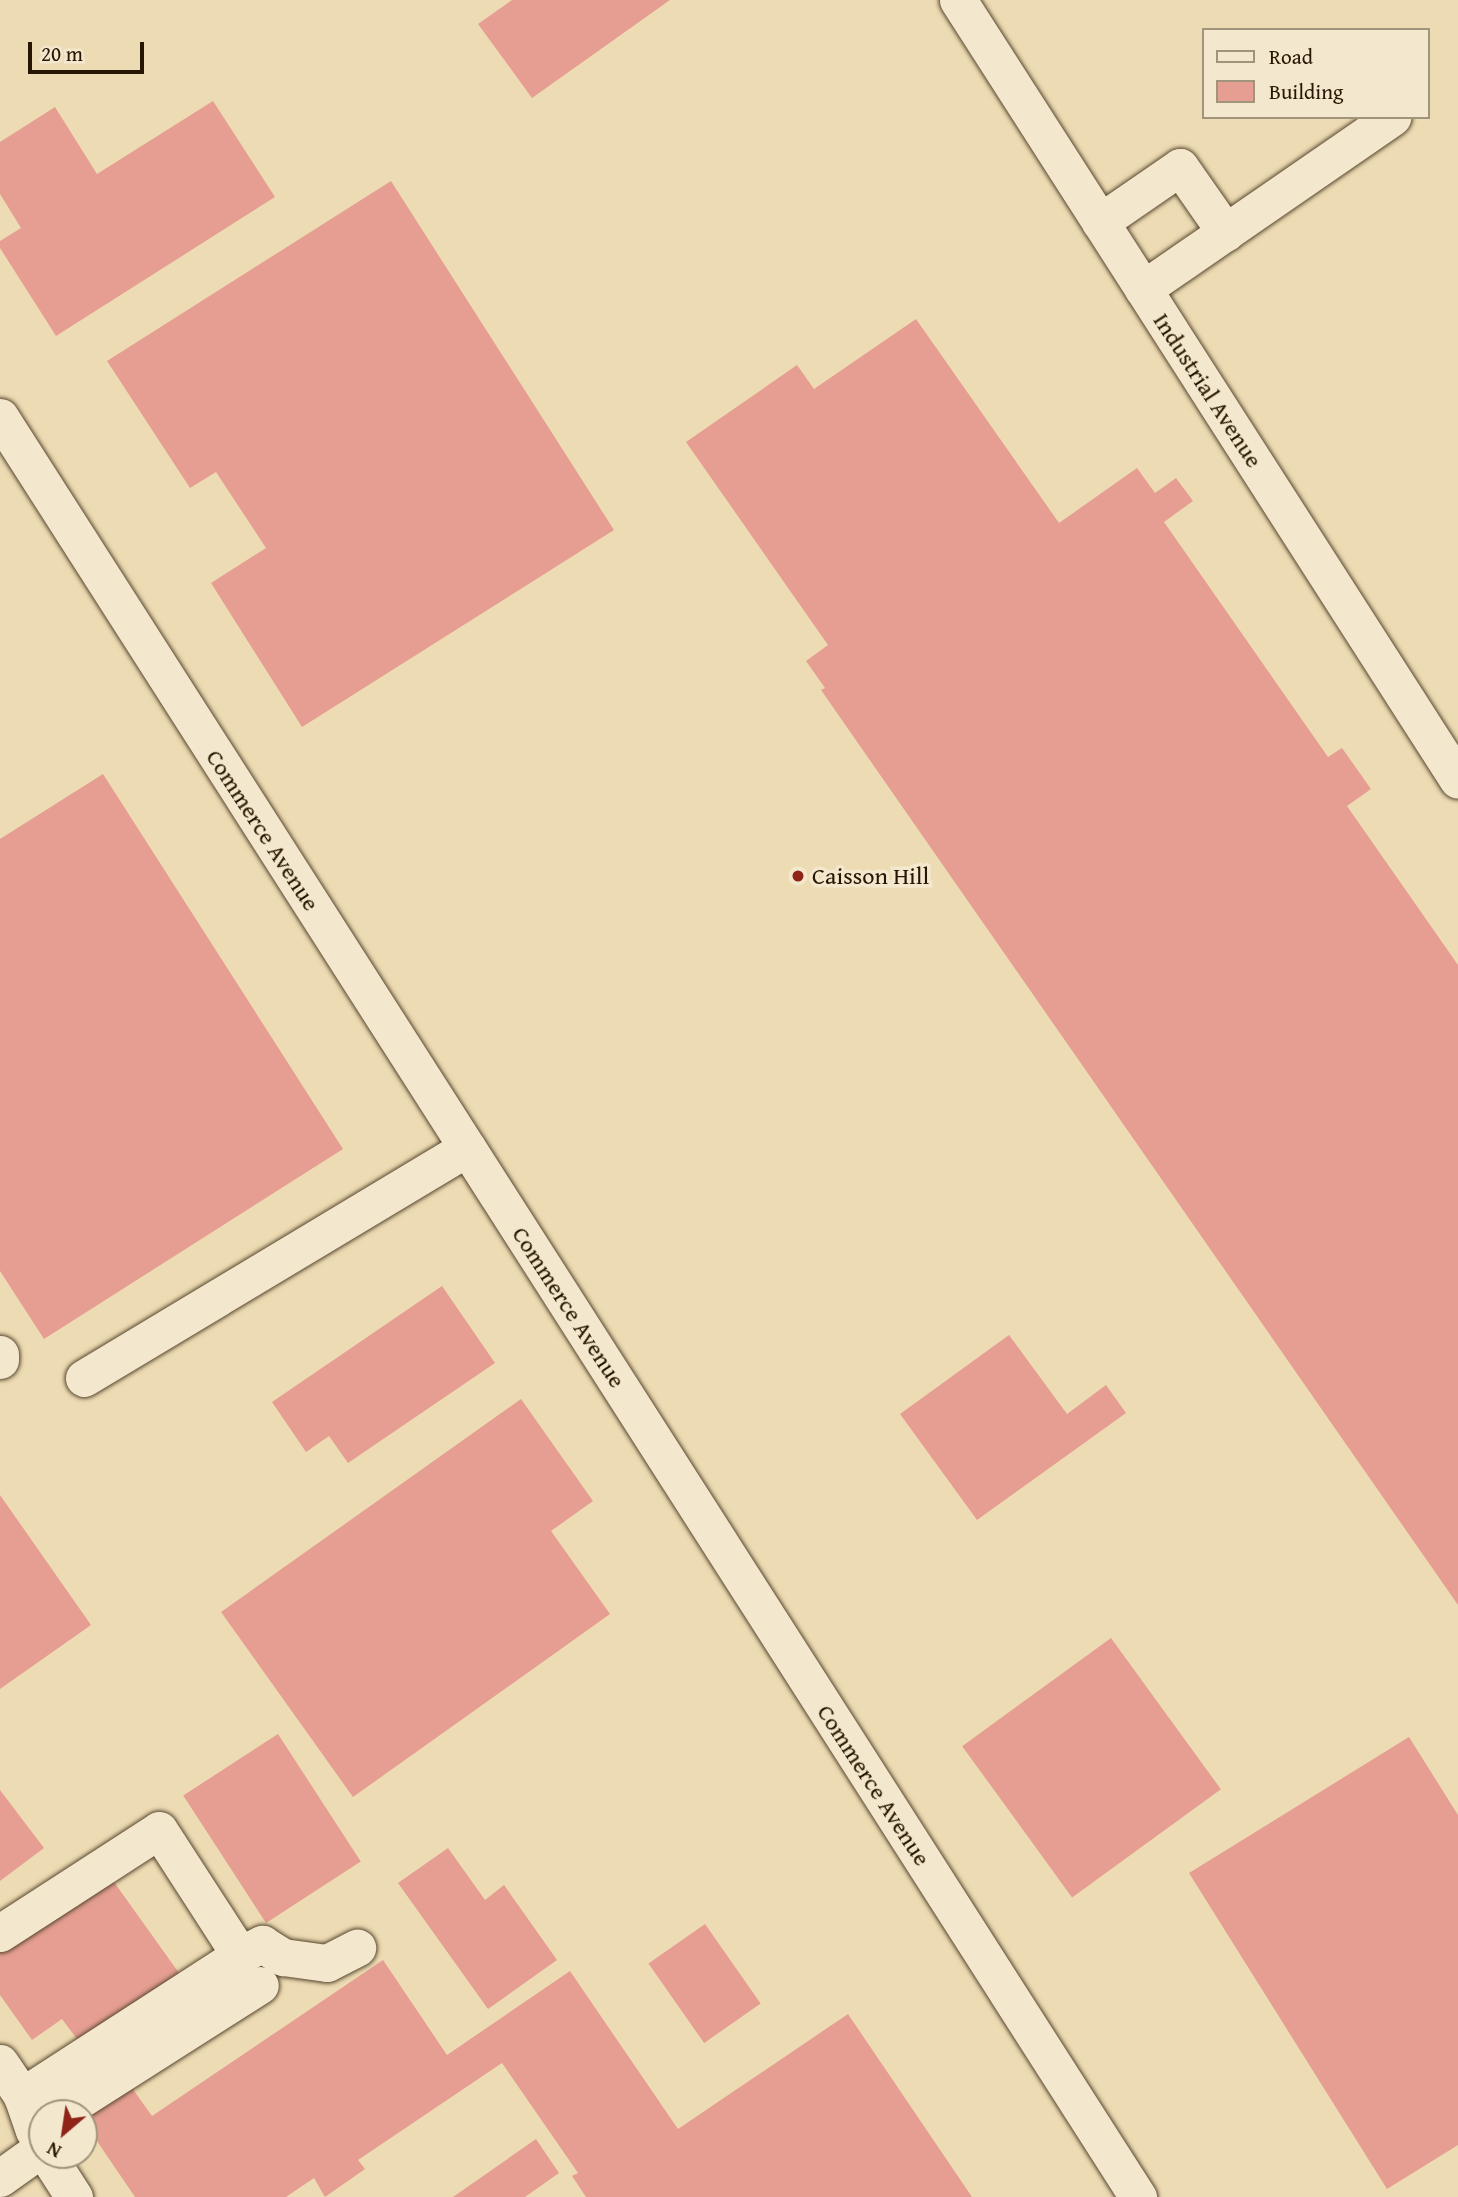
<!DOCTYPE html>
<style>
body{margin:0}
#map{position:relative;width:1458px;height:2197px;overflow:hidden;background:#eddbb3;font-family:"Gentium Book Plus",serif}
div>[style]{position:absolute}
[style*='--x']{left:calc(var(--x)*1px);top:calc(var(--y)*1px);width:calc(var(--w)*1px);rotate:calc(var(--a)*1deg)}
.building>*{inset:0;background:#e69e92;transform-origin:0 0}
.roads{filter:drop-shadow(0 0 2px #58472f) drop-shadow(0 0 2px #58472f)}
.minor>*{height:37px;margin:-18.5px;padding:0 18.5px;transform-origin:18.5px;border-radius:18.5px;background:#f3e8ce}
.dots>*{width:19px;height:19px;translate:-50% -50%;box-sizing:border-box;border:4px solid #f3e8ce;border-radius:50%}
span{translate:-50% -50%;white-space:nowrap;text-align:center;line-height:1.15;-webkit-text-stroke:7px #f3e8ce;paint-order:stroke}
.street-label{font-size:24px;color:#271603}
.poi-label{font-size:24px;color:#271603}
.left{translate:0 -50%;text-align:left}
.legend{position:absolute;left:1202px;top:28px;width:228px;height:91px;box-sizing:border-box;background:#f3e8ce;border:2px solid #a1947d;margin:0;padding:9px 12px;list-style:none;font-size:21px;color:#271603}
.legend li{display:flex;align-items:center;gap:14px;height:35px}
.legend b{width:35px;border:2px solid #a1947d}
.north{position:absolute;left:28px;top:2099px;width:70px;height:70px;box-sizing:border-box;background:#f3e8ce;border:2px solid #a1947d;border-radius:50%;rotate:209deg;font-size:19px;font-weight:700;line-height:28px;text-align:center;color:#271603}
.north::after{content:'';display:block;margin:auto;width:24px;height:32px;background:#8f2418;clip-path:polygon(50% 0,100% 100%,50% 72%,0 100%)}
.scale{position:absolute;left:28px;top:42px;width:116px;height:32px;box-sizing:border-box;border:4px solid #271603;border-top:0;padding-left:9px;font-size:21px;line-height:24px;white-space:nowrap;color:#271603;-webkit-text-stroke:5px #f3e8ce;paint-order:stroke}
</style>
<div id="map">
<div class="building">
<i style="clip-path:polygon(512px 0,670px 0,532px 98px,478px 24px)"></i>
<i style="clip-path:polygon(213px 101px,275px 197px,56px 336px,0 248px,0 241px,21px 228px,0 194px,0 142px,55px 107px,97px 174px)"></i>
<i style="clip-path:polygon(391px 181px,614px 530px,302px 727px,211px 583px,266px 548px,216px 472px,190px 488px,107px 361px)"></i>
<i style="clip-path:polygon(916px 319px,1059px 523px,1137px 468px,1155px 493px,1176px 478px,1193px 501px,1164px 522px,1328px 757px,1342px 748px,1371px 789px,1347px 806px,1458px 965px,1458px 1605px,821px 690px,825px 688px,806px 661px,828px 645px,686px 442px,797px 365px,814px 389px)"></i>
<i style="clip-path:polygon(103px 774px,343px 1149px,44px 1339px,0 1271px,0 839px)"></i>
<i style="clip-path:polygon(442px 1286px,495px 1363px,348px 1463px,329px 1436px,306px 1452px,272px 1402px)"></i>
<i style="clip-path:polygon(1009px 1335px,1067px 1414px,1106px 1385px,1126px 1413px,977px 1520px,900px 1414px)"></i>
<i style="clip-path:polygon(521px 1399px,593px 1501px,551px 1531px,610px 1614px,353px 1797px,221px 1612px)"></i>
<i style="clip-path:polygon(0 1495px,91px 1625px,0 1689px)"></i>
<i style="left:1111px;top:1638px;width:187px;height:184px;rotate:54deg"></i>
<i style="left:278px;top:1734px;width:152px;height:113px;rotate:57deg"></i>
<i style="clip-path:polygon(1409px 1737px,1458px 1815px,1458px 2145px,1387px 2189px,1189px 1873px)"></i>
<i style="clip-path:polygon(0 1790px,44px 1848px,0 1881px)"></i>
<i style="clip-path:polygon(448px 1848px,485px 1900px,504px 1885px,557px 1960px,488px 2009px,398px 1883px)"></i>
<i style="clip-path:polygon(109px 1875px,179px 1973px,80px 2043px,62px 2019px,32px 2040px,0 1995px,0 1952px)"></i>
<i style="left:705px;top:1924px;width:97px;height:69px;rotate:55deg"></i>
<i style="clip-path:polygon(383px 1960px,447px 2055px,570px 1971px,678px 2129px,848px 2014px,972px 2197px,586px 2197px,572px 2176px,578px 2173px,502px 2063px,358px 2160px,365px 2169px,325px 2197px,314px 2178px,286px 2197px,135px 2197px,84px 2122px,84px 2113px,127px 2081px,152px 2116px)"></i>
<i style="clip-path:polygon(536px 2139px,559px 2173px,525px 2197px,453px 2197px)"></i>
</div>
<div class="roads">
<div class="minor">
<i style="--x:958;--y:0;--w:926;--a:57.34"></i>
<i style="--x:1100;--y:222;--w:97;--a:-34.5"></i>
<i style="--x:1180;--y:167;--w:80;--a:55.1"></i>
<i style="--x:1143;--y:289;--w:303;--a:-34.6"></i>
<i style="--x:0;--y:417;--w:2113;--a:57.41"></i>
<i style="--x:0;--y:1354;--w:6;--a:90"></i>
<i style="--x:84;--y:1378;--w:447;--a:-31"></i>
<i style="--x:0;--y:1933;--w:189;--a:-32.9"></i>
<i style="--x:159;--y:1830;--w:149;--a:57.1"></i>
<i style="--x:240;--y:1955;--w:260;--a:147.1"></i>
<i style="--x:22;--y:2096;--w:36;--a:71"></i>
<i style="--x:34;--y:2130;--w:10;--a:-37"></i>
<i style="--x:240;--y:1955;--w:25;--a:-27"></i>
<i style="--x:262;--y:1944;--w:25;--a:32"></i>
<i style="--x:283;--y:1957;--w:44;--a:7.8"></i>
<i style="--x:327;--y:1963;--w:34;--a:-27"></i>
<i style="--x:0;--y:2063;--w:40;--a:56"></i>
<i style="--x:59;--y:2113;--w:238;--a:-32.5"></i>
<i style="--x:47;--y:2155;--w:50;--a:57.3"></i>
<i style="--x:0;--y:2178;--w:52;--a:-35.5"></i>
</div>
</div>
<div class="dots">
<i style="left:798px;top:876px;background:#8f2418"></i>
</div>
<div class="street-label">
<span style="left:1208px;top:390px;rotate:57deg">Industrial Avenue</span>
<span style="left:263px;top:830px;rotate:57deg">Commerce Avenue</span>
<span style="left:569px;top:1307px;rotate:57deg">Commerce Avenue</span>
<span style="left:874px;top:1785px;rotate:57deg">Commerce Avenue</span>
</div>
<div class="poi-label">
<span class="left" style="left:812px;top:876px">Caisson Hill</span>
</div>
<ul class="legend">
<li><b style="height:9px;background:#f3e8ce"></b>Road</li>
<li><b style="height:19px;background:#e69e92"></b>Building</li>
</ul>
<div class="north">N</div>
<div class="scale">20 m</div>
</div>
